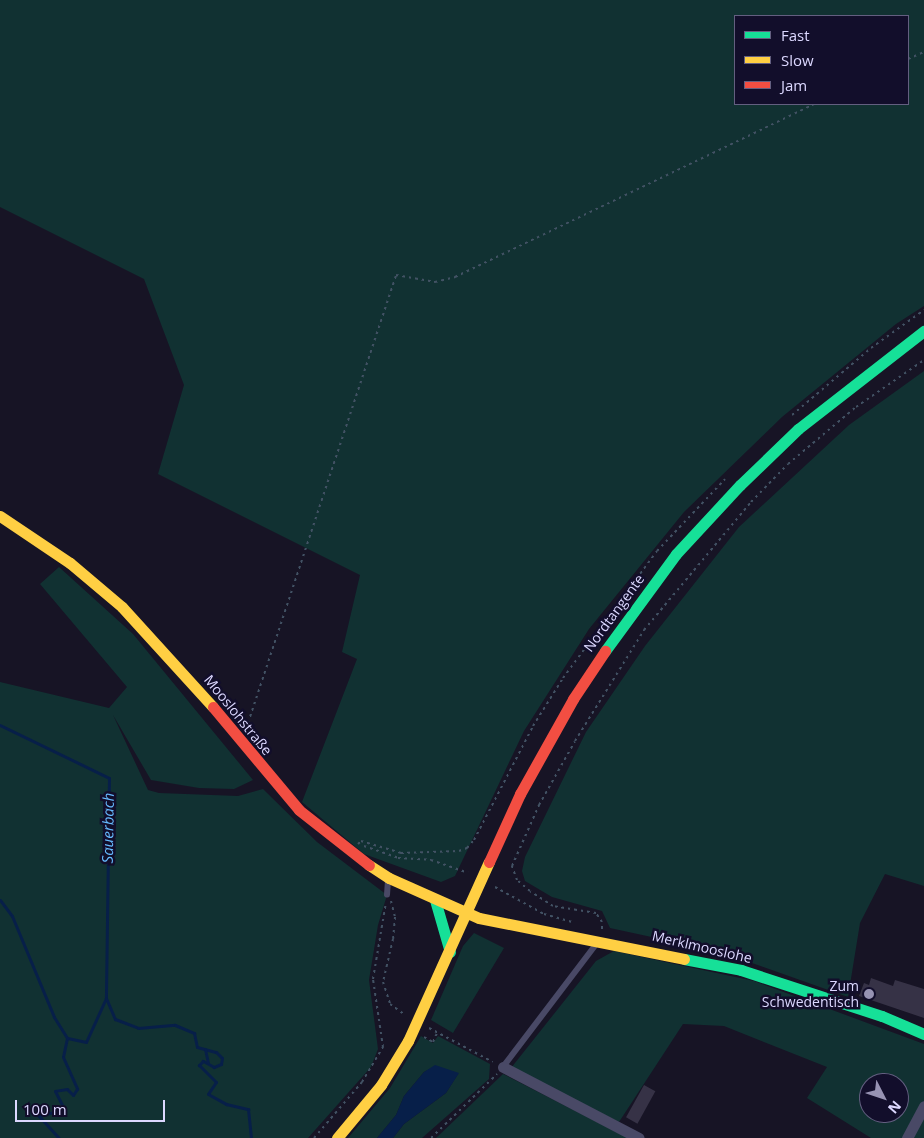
<!DOCTYPE html>
<meta charset="utf-8">
<style>
body{margin:0}
#map{position:relative;width:924px;height:1138px;overflow:hidden;background:#171425;font-family:"Open Sans",sans-serif}
div>[style]{position:absolute}
[style*='--x']{left:calc(var(--x)*1px);top:calc(var(--y)*1px);width:calc(var(--w)*1px);rotate:calc(var(--a)*1deg)}
.green>*{inset:0;background:#113132}
.water>*{inset:0;background:#071f49}
.stream>*{height:3px;margin:-1.5px;padding:0 1.5px;transform-origin:1.5px;border-radius:1.5px;background:#071f49}
.building>*{inset:0;background:#363246;transform-origin:0 0}
.path>*{height:2px;margin-top:-1px;transform-origin:0;background:repeating-linear-gradient(90deg,#425264 0 2.5px,transparent 0 6.5px)}
.lane>*{height:5.5px;margin:-2.75px;padding:0 2.75px;transform-origin:2.75px;border-radius:2.75px;background:#494966}
.street>*{height:11px;margin:-5.5px;padding:0 5.5px;transform-origin:5.5px;border-radius:5.5px;background:#494966}
.fast>*{height:11px;margin:-5.5px;padding:0 5.5px;transform-origin:5.5px;border-radius:5.5px;background:#16e098}
.slow>*{height:11px;margin:-5.5px;padding:0 5.5px;transform-origin:5.5px;border-radius:5.5px;background:#ffcf43}
.jam>*{height:11px;margin:-5.5px;padding:0 5.5px;transform-origin:5.5px;border-radius:5.5px;background:#f24e42}
.dots>*{width:14px;height:14px;translate:-50% -50%;box-sizing:border-box;border:2px solid #120e2b;border-radius:50%}
span{translate:-50% -50%;white-space:nowrap;text-align:center;line-height:1.15;-webkit-text-stroke:5px #120e2b;paint-order:stroke}
.street-label{font-size:14px;color:#dcd8ff}
.poi-label{font-size:14px;color:#dcd8ff}
.right{translate:-100% -50%;text-align:right}
.water-label{font-size:15px;color:#6bf;font-style:italic}
.legend{position:absolute;left:734px;top:15px;width:175px;height:90px;box-sizing:border-box;background:#120e2b;border:1px solid #635f80;margin:0;padding:6px 9px;list-style:none;font-size:15px;color:#dcd8ff}
.legend li{display:flex;align-items:center;gap:10px;height:25px}
.legend b{width:25px;border:1px solid #635f80}
.north{position:absolute;left:859px;top:1073px;width:50px;height:50px;box-sizing:border-box;background:#120e2b;border:1px solid #635f80;border-radius:50%;rotate:131deg;font-size:14px;font-weight:700;line-height:20px;text-align:center;color:#dcd8ff}
.north::after{content:'';display:block;margin:auto;width:18px;height:22px;background:#9793b3;clip-path:polygon(50% 0,100% 100%,50% 72%,0 100%)}
.scale{position:absolute;left:15px;top:1100px;width:150px;height:22px;box-sizing:border-box;border:2px solid #dcd8ff;border-top:0;padding-left:6px;font-size:15px;line-height:18px;white-space:nowrap;color:#dcd8ff;-webkit-text-stroke:4px #120e2b;paint-order:stroke}
</style>
<div id="map">
<div class="green">
<i style="clip-path:polygon(evenodd,0 0,924px 0,924px 306px,896px 324px,782px 417px,684px 512px,589px 629px,524px 731px,455px 876px,441px 882px,364px 854px,302px 802px,357px 659px,342px 652px,360px 575px,158px 474px,184px 385px,144px 279px,0 207px,0 0,735px 16px,908px 16px,908px 104px,735px 104px,735px 16px)"></i>
<i style="clip-path:polygon(924px 371px,924px 886px,885px 874px,860px 923px,848px 997px,721px 952px,610px 928px,602px 911px,552px 897px,525px 881px,522px 871px,525px 857px,586px 732px,645px 646px,739px 527px,849px 425px)"></i>
<i style="clip-path:polygon(59px 567px,133px 634px,253px 780px,234px 789px,199px 788px,151px 780px,113px 715px,148px 790px,159px 793px,238px 796px,263px 789px,317px 842px,387px 895px,378px 925px,369px 980px,378px 1049px,371px 1067px,308px 1138px,0 1138px,0 682px,109px 708px,127px 687px,40px 584px)"></i>
<i style="clip-path:polygon(474px 933px,504px 948px,453px 1033px,431px 1020px,463px 946px)"></i>
<i style="clip-path:polygon(evenodd,614px 951px,754px 981px,924px 1044px,924px 1138px,871px 1138px,807px 1098px,827px 1067px,724px 1026px,683px 1024px,619px 1122px,511px 1068px,596px 961px,614px 951px,869px 1083px,899px 1083px,899px 1113px,869px 1113px,869px 1083px)"></i>
<i style="clip-path:polygon(421px 1036px,433px 1043px,438px 1036px,490px 1064px,489px 1079px,422px 1138px,393px 1138px,404px 1124px,446px 1093px,458px 1074px,435px 1066px,424px 1072px,404px 1096px,396px 1115px,377px 1138px,348px 1138px,390px 1088px)"></i>
<i style="clip-path:polygon(503px 1074px,628px 1138px,436px 1138px)"></i>
</div>
<div class="water">
<i style="clip-path:polygon(435px 1065px,459px 1073px,446px 1093px,404px 1124px,393px 1138px,377px 1138px,396px 1115px,404px 1096px,424px 1072px)"></i>
</div>
<div class="stream">
<i style="--x:0;--y:725;--w:121;--a:25.9"></i>
<i style="--x:109;--y:778;--w:220;--a:90.8"></i>
<i style="--x:106;--y:998;--w:48;--a:114.4"></i>
<i style="--x:86;--y:1042;--w:19;--a:-168"></i>
<i style="--x:67;--y:1038;--w:19;--a:102"></i>
<i style="--x:63;--y:1057;--w:35;--a:66"></i>
<i style="--x:77;--y:1089;--w:7;--a:124"></i>
<i style="--x:73;--y:1095;--w:8;--a:-135"></i>
<i style="--x:67;--y:1089;--w:12;--a:171"></i>
<i style="--x:55;--y:1091;--w:20;--a:63"></i>
<i style="--x:64;--y:1109;--w:26;--a:164"></i>
<i style="--x:39;--y:1116;--w:30;--a:48"></i>
<i style="--x:0;--y:900;--w:20;--a:53"></i>
<i style="--x:12;--y:916;--w:109;--a:67.4"></i>
<i style="--x:54;--y:1017;--w:25;--a:58"></i>
<i style="--x:106;--y:998;--w:23;--a:67"></i>
<i style="--x:115;--y:1019;--w:25;--a:21"></i>
<i style="--x:138;--y:1028;--w:37;--a:-5"></i>
<i style="--x:175;--y:1025;--w:21;--a:23"></i>
<i style="--x:194;--y:1033;--w:14;--a:78"></i>
<i style="--x:197;--y:1047;--w:20;--a:15"></i>
<i style="--x:216;--y:1052;--w:8;--a:45"></i>
<i style="--x:222;--y:1058;--w:6;--a:99"></i>
<i style="--x:221;--y:1064;--w:8;--a:157"></i>
<i style="--x:214;--y:1067;--w:13;--a:-151"></i>
<i style="--x:203;--y:1061;--w:6;--a:135"></i>
<i style="--x:199;--y:1065;--w:24;--a:45"></i>
<i style="--x:216;--y:1082;--w:14;--a:124"></i>
<i style="--x:208;--y:1094;--w:21;--a:29"></i>
<i style="--x:226;--y:1104;--w:23;--a:13"></i>
<i style="--x:248;--y:1109;--w:29;--a:84"></i>
<i style="--x:205;--y:1049;--w:14;--a:78"></i>
</div>
<div class="building">
<i style="clip-path:polygon(871px 978px,893px 986px,895px 980px,924px 989px,924px 1018px,859px 996px,864px 983px,869px 985px)"></i>
<i style="left:644px;top:1085px;width:13px;height:37px;rotate:29deg"></i>
</div>
<div class="path">
<i style="--x:908;--y:59;--w:17;--a:-24"></i>
<i style="--x:792;--y:415;--w:104;--a:-40.3"></i>
<i style="--x:871;--y:348;--w:65;--a:-35.6"></i>
<i style="--x:246;--y:729;--w:478;--a:-71.7"></i>
<i style="--x:396;--y:275;--w:40;--a:10"></i>
<i style="--x:435;--y:282;--w:21;--a:-14"></i>
<i style="--x:455;--y:277;--w:399;--a:-25.7"></i>
<i style="--x:358;--y:844;--w:4;--a:-45"></i>
<i style="--x:361;--y:841;--w:42;--a:16.7"></i>
<i style="--x:401;--y:853;--w:58;--a:-2"></i>
<i style="--x:459;--y:851;--w:9;--a:-21"></i>
<i style="--x:467;--y:848;--w:11;--a:-49"></i>
<i style="--x:474;--y:840;--w:128;--a:-62.6"></i>
<i style="--x:533;--y:726;--w:57;--a:-58"></i>
<i style="--x:563;--y:678;--w:158;--a:-53.5"></i>
<i style="--x:657;--y:551;--w:99;--a:-46.6"></i>
<i style="--x:364;--y:846;--w:36;--a:19"></i>
<i style="--x:398;--y:858;--w:33;--a:3"></i>
<i style="--x:431;--y:860;--w:39;--a:19"></i>
<i style="--x:495;--y:887;--w:56;--a:28.9"></i>
<i style="--x:544;--y:914;--w:32;--a:16"></i>
<i style="--x:391;--y:901;--w:16;--a:76"></i>
<i style="--x:395;--y:917;--w:22;--a:95"></i>
<i style="--x:393;--y:939;--w:44;--a:103.1"></i>
<i style="--x:383;--y:982;--w:23;--a:72"></i>
<i style="--x:390;--y:1004;--w:19;--a:36"></i>
<i style="--x:602;--y:929;--w:7;--a:-90"></i>
<i style="--x:602;--y:922;--w:11;--a:-124"></i>
<i style="--x:596;--y:913;--w:44;--a:-170.8"></i>
<i style="--x:553;--y:906;--w:27;--a:-147"></i>
<i style="--x:530;--y:891;--w:17;--a:-140"></i>
<i style="--x:517;--y:880;--w:15;--a:-110"></i>
<i style="--x:512;--y:866;--w:67;--a:-66.1"></i>
<i style="--x:539;--y:805;--w:73;--a:-60.6"></i>
<i style="--x:575;--y:741;--w:131;--a:-58.1"></i>
<i style="--x:644;--y:630;--w:167;--a:-50.1"></i>
<i style="--x:751;--y:502;--w:53;--a:-45.8"></i>
<i style="--x:788;--y:464;--w:89;--a:-40"></i>
<i style="--x:856;--y:407;--w:83;--a:-34.7"></i>
<i style="--x:429;--y:1028;--w:72;--a:28"></i>
<i style="--x:424;--y:1037;--w:10;--a:29"></i>
<i style="--x:433;--y:1042;--w:10;--a:-66"></i>
<i style="--x:314;--y:1138;--w:74;--a:-49.4"></i>
<i style="--x:362;--y:1082;--w:41;--a:-59"></i>
<i style="--x:383;--y:1047;--w:69;--a:-98.4"></i>
<i style="--x:373;--y:979;--w:78;--a:-80.4"></i>
<i style="--x:431;--y:1138;--w:92;--a:-44.1"></i>
</div>
<div class="lane">
<i style="--x:387;--y:895;--w:15;--a:-86"></i>
<i style="--x:503;--y:1067;--w:156;--a:-52.8"></i>
</div>
<div class="street">
<i style="--x:503;--y:1067;--w:153;--a:27.6"></i>
<i style="--x:907;--y:1138;--w:36;--a:-62"></i>
</div>
<div class="fast">
<i style="--x:605;--y:651;--w:120;--a:-53.8"></i>
<i style="--x:676;--y:554;--w:94;--a:-47.2"></i>
<i style="--x:740;--y:485;--w:81;--a:-44"></i>
<i style="--x:798;--y:429;--w:160;--a:-37.9"></i>
<i style="--x:435;--y:900;--w:54;--a:73.9"></i>
<i style="--x:684;--y:959;--w:58;--a:10.9"></i>
<i style="--x:741;--y:970;--w:148;--a:18.1"></i>
<i style="--x:882;--y:1016;--w:46;--a:23.2"></i>
</div>
<div class="slow">
<i style="--x:0;--y:516;--w:84;--a:33.9"></i>
<i style="--x:70;--y:563;--w:68;--a:40.2"></i>
<i style="--x:122;--y:607;--w:135;--a:47.7"></i>
<i style="--x:369;--y:865;--w:24;--a:33"></i>
<i style="--x:389;--y:878;--w:98;--a:24"></i>
<i style="--x:479;--y:918;--w:209;--a:11.3"></i>
<i style="--x:337;--y:1138;--w:69;--a:-50.3"></i>
<i style="--x:381;--y:1085;--w:52;--a:-58.5"></i>
<i style="--x:408;--y:1041;--w:196;--a:-65.7"></i>
</div>
<div class="jam">
<i style="--x:213;--y:707;--w:134;--a:50.1"></i>
<i style="--x:299;--y:810;--w:89;--a:38.2"></i>
<i style="--x:489;--y:862;--w:75;--a:-65.5"></i>
<i style="--x:520;--y:794;--w:109;--a:-60.8"></i>
<i style="--x:573;--y:699;--w:58;--a:-56.3"></i>
</div>
<div class="dots">
<i style="left:869px;top:994px;background:#9793b3"></i>
</div>
<div class="street-label">
<span style="left:614px;top:613px;rotate:-54deg">Nordtangente</span>
<span style="left:238px;top:715px;rotate:51deg">Mooslohstraße</span>
<span style="left:702px;top:947px;rotate:13deg">Merklmooslohe</span>
</div>
<div class="poi-label">
<span class="right" style="left:859px;top:994px">Zum<br>Schwedentisch</span>
</div>
<div class="water-label">
<span style="left:108px;top:828px;rotate:-89deg">Sauerbach</span>
</div>
<ul class="legend">
<li><b style="height:6px;background:#16e098"></b>Fast</li>
<li><b style="height:6px;background:#ffcf43"></b>Slow</li>
<li><b style="height:6px;background:#f24e42"></b>Jam</li>
</ul>
<div class="north">N</div>
<div class="scale">100 m</div>
</div>
